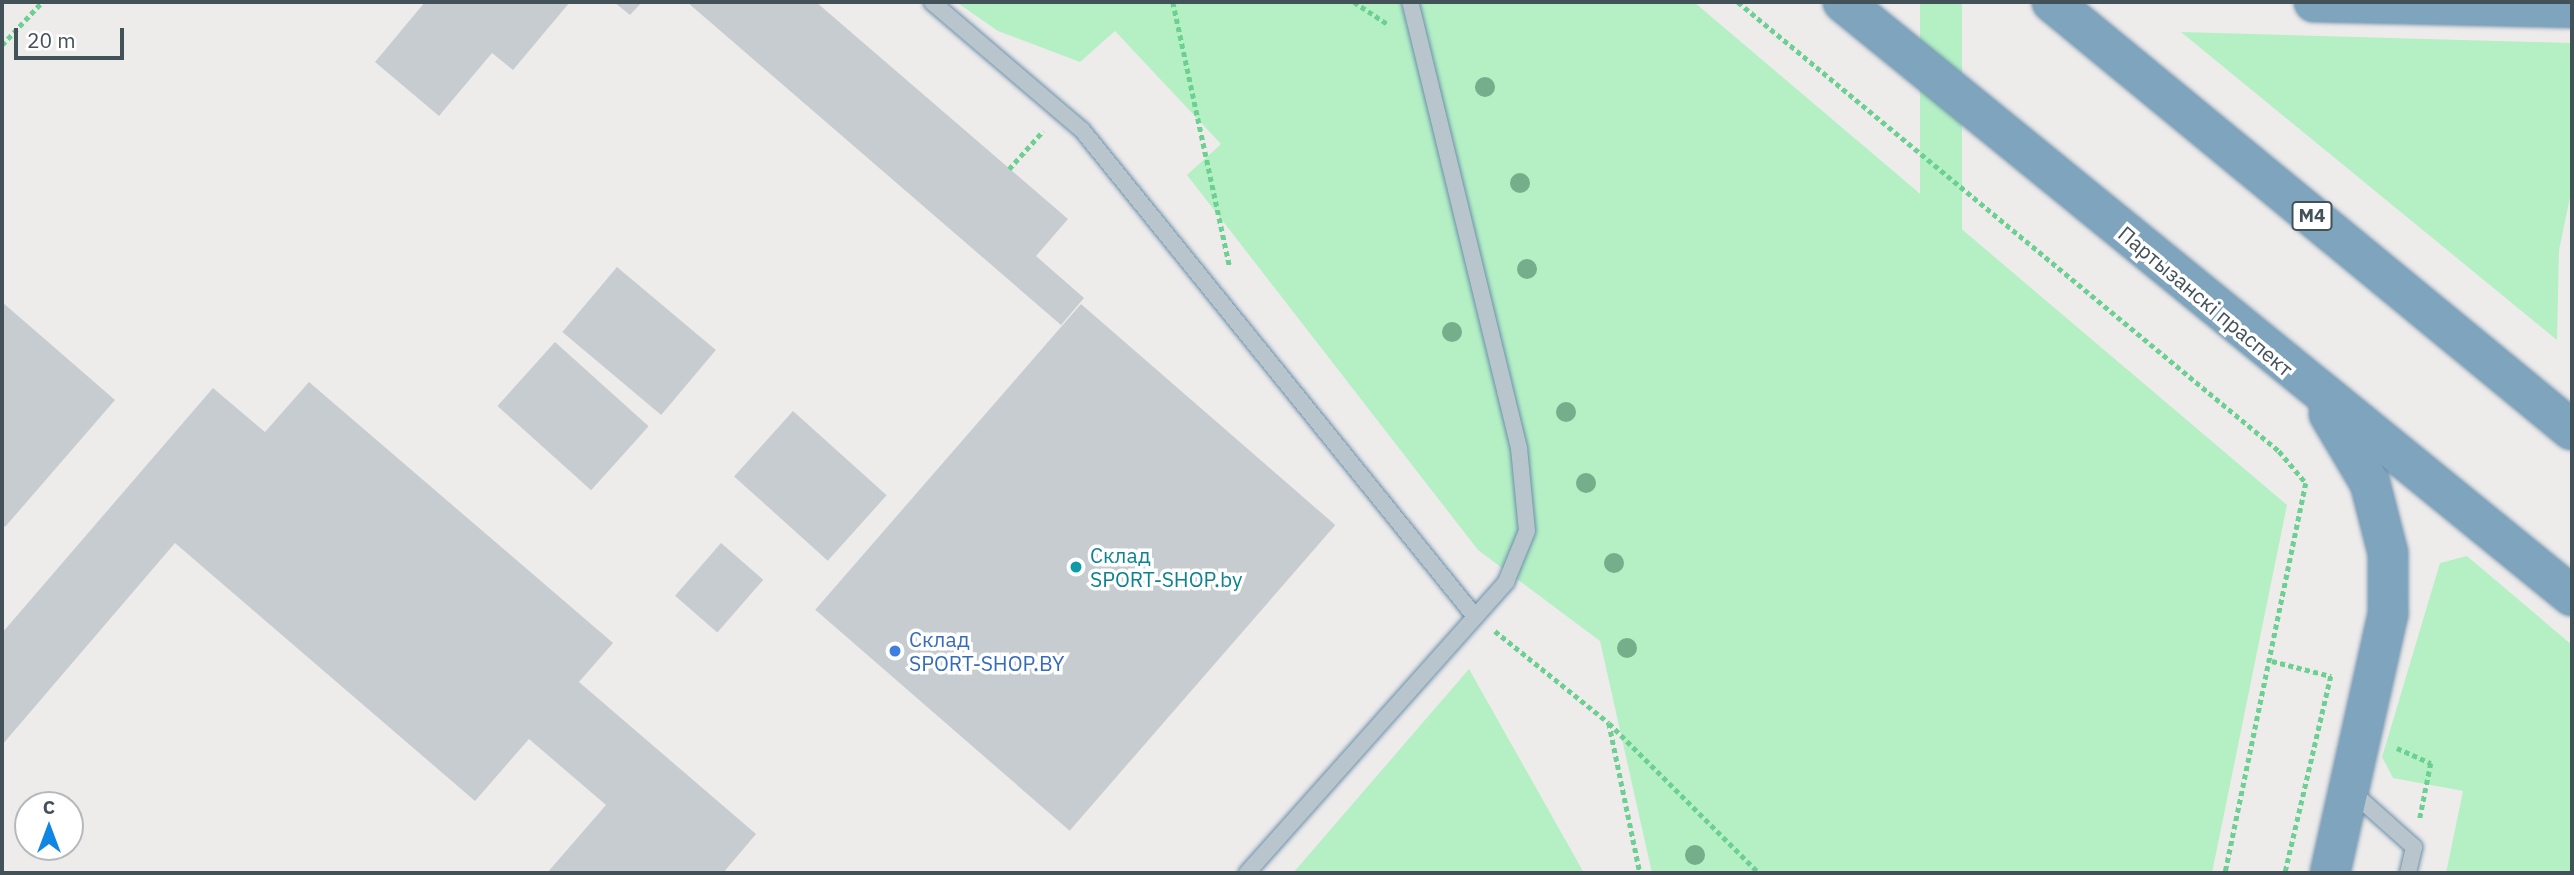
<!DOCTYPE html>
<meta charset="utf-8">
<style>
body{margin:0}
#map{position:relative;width:2574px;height:875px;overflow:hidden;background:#eeebeb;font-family:"IBM Plex Sans",sans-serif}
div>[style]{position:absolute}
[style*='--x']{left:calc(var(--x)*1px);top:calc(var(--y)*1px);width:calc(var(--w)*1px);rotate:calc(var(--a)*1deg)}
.green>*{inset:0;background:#b5f0c5;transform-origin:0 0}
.building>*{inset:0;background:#c7ccd1;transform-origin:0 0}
.path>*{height:4.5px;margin-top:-2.25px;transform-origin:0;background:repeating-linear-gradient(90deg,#6cd092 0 5px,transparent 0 8.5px)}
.roads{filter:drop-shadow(0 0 2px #6b90aa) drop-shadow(0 0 2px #6b90aa)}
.lane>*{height:16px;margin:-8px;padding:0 8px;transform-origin:8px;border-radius:8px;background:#b8c5cc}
.highway>*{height:38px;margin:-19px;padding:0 19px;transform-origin:19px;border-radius:19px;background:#7fa5be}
.trees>*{width:20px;height:20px;margin:-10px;border-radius:50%;background:#74ae8a}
.dots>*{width:19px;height:19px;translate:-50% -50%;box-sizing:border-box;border:4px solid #fff;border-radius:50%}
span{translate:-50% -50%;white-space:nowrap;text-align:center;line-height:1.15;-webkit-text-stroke:7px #fff;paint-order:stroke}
.shield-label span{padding:2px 5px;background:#fff;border:2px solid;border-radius:5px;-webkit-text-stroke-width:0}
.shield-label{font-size:19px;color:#435159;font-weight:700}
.street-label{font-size:21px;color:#435159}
.culture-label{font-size:21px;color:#0d838f}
.left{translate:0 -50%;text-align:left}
.shop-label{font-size:21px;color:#366cbe}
.frame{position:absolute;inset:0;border:4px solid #435159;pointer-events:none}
.north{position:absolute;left:14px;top:791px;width:70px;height:70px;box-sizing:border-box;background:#fff;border:2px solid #b4b9bd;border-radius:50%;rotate:0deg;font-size:19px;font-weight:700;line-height:28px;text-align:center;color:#435159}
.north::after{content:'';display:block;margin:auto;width:24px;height:32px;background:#0f86e4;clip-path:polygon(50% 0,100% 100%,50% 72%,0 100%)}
.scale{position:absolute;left:14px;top:28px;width:110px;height:32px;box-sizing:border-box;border:4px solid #435159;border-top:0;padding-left:9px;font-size:21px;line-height:24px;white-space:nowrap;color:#435159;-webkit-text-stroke:5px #fff;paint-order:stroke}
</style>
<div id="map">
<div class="green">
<i style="clip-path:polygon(956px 2px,1694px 2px,2287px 505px,2212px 873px,1652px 873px,1600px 641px,1478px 550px,1187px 175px,1221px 144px,1115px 31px,1080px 62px,998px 31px)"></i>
<i style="left:1920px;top:2px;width:42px;height:844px"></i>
<i style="clip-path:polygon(2181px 32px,2572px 43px,2572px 188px,2559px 250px,2557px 340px)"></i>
<i style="clip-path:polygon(2467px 556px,2572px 645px,2572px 873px,2446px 873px,2463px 791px,2393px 778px,2382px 757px,2440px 563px)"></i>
<i style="clip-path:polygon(1469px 669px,1584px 873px,1293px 873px)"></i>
</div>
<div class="building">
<i style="clip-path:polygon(425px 2px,570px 2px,513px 70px,492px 53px,439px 116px,375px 62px)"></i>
<i style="clip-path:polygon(614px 2px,642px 2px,630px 15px)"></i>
<i style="clip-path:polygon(687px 2px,816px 2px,1068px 219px,1036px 256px,1084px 298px,1061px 325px)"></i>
<i style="left:617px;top:267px;width:129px;height:85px;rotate:40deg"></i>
<i style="clip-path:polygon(2px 302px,115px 400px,5px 527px,2px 524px)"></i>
<i style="left:1081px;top:304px;width:337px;height:405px;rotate:41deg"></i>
<i style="left:555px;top:342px;width:126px;height:86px;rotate:42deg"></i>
<i style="clip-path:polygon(309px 382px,613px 643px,579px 682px,756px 834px,723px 873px,547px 873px,606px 805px,529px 739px,475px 801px,175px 543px,2px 745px,2px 633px,213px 388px,265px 432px)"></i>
<i style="left:793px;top:411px;width:126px;height:88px;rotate:42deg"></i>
<i style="left:721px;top:543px;width:56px;height:70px;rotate:41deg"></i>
</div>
<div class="path">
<i style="--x:1173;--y:2;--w:271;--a:77.9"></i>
<i style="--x:1354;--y:2;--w:42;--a:33.3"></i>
<i style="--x:1738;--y:2;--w:703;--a:39.69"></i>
<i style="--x:2279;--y:451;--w:42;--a:49.8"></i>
<i style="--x:2306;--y:483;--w:398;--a:101.7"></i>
<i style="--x:2;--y:45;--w:59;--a:-47.1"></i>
<i style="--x:1009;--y:169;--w:51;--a:-48.2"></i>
<i style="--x:1495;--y:631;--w:146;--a:38.9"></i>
<i style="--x:1609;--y:723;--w:153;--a:78.3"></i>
<i style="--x:2272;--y:661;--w:61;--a:14.3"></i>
<i style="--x:2331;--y:676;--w:202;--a:103.1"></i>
<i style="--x:1609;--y:723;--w:212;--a:45"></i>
<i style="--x:2397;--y:748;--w:37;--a:24"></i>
<i style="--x:2431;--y:763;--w:56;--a:101.3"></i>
</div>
<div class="roads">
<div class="lane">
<i style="--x:932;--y:2;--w:197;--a:40.5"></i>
<i style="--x:1082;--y:130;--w:622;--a:51.07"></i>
<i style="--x:2350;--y:790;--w:86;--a:41.7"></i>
<i style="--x:2414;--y:847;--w:27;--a:103"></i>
<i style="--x:1247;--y:873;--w:390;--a:-48.3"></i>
<i style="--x:1506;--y:582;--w:55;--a:-67.6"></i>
<i style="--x:1527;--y:531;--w:83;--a:-95.5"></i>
<i style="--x:1519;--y:448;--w:459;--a:-103.7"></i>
</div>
<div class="highway">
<i style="--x:1843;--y:2;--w:940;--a:39.17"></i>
<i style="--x:2052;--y:2;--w:673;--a:39.46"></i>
<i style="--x:2314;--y:2;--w:258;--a:1.3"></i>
<i style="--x:2329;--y:414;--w:80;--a:59.3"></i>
<i style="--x:2370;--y:483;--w:72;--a:75.6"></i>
<i style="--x:2388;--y:553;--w:61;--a:90"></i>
<i style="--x:2388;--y:614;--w:265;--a:102.6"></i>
</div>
</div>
<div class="trees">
<i style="left:1485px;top:87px"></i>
<i style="left:1520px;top:183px"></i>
<i style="left:1527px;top:269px"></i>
<i style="left:1452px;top:332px"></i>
<i style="left:1566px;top:412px"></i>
<i style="left:1586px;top:483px"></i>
<i style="left:1614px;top:563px"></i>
<i style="left:1627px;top:648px"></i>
<i style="left:1695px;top:855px"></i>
</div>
<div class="dots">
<i style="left:1076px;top:567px;background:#0f9aa8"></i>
<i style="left:895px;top:651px;background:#3f7fe0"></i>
</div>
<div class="shield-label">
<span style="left:2312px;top:216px">М4</span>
</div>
<div class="street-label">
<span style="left:2206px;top:301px;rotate:40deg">Партызанскі праспект</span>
</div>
<div class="culture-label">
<span class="left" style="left:1090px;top:567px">Склад<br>SPORT-SHOP.by</span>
</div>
<div class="shop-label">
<span class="left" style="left:909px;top:651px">Склад<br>SPORT-SHOP.BY</span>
</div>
<div class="frame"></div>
<div class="north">С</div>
<div class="scale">20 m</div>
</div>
